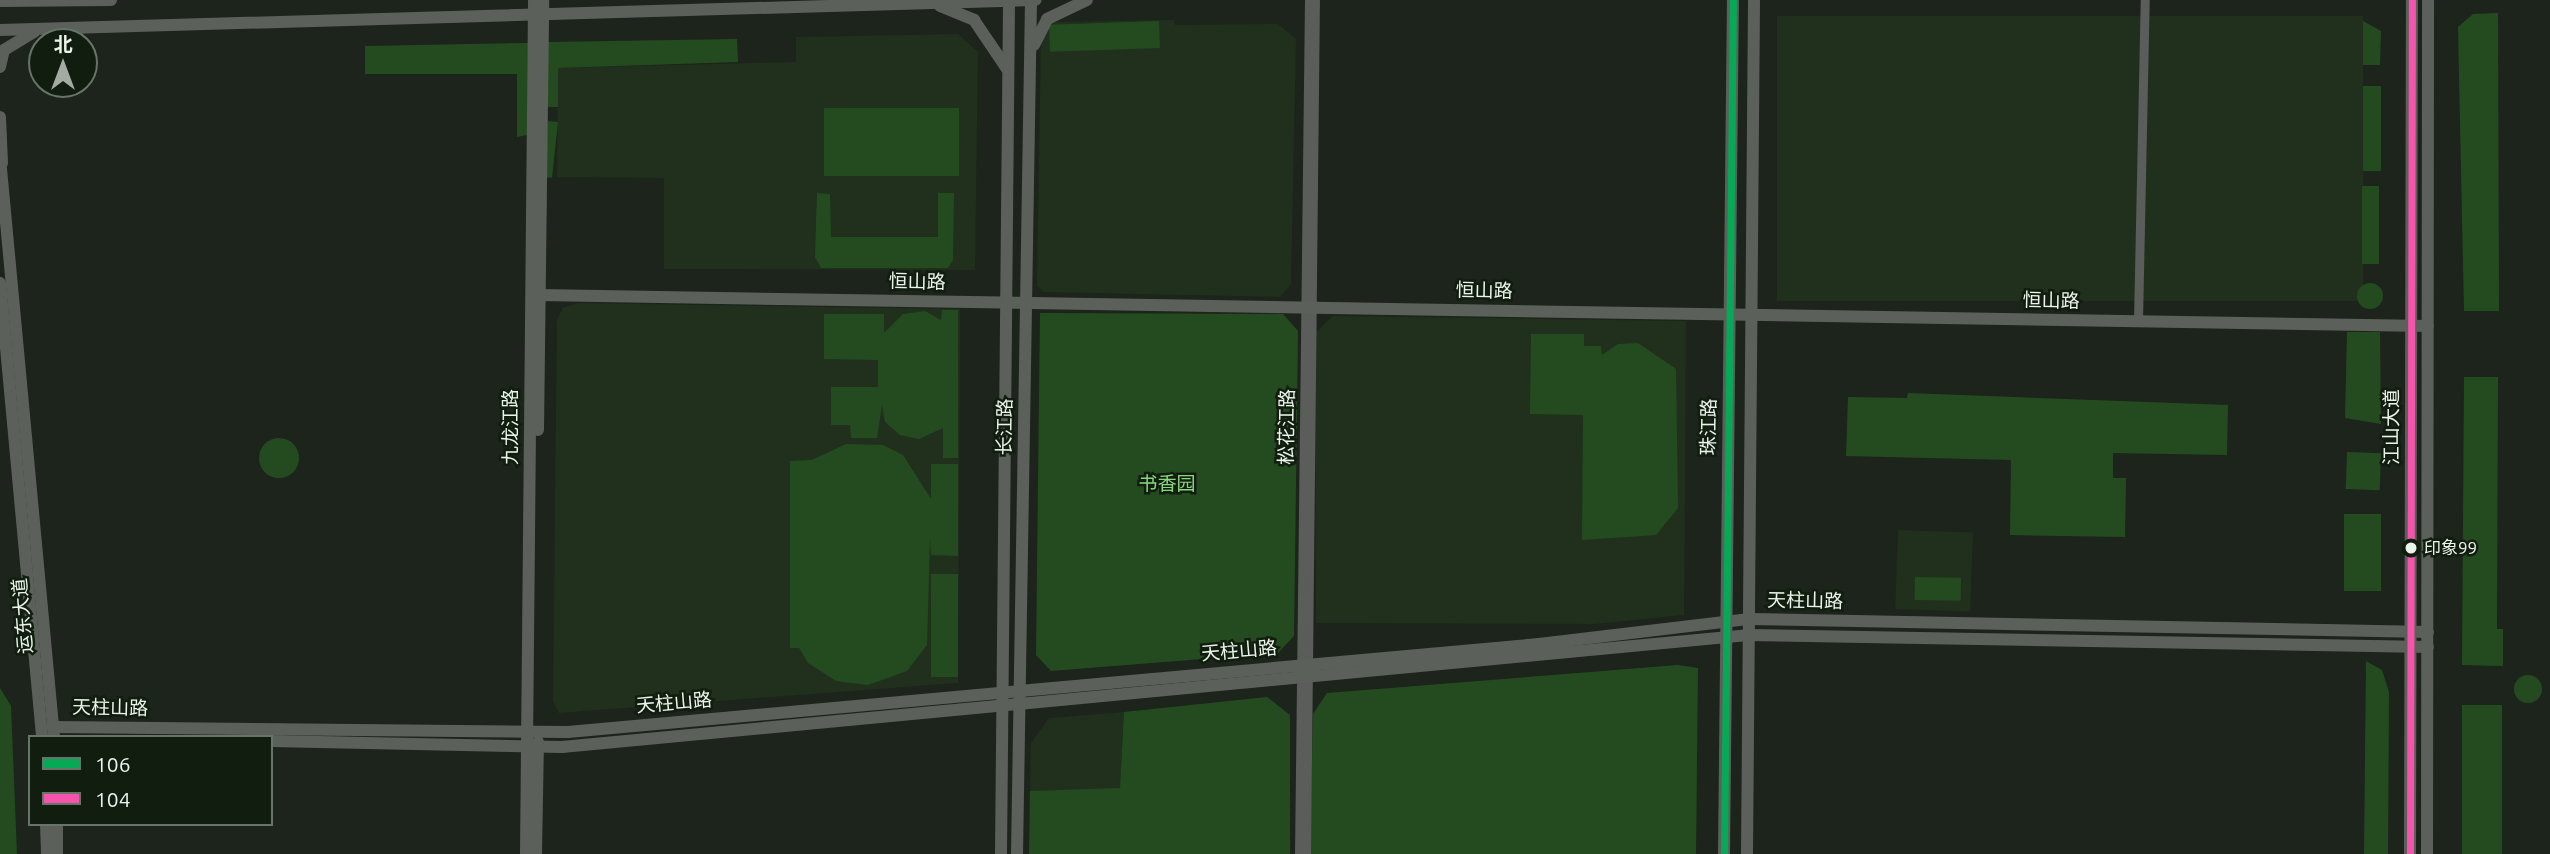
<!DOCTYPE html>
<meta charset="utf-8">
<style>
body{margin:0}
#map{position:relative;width:2550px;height:854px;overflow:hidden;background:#1d241c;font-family:Ubuntu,"Noto Sans SC",sans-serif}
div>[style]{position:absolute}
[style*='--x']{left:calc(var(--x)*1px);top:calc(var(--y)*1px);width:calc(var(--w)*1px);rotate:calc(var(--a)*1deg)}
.built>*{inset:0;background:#20301d;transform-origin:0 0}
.green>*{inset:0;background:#244b1f;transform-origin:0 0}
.round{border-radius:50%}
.street>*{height:9px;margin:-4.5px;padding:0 4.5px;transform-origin:4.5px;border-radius:4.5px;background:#5a5d5a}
.secondary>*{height:12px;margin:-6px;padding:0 6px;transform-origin:6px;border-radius:6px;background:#5c605b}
.bus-1>*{height:7px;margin:-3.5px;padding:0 3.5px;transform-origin:3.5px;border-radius:3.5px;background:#06aa56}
.bus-2>*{height:7px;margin:-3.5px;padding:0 3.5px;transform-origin:3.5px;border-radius:3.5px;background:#f653ac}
.dots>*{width:19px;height:19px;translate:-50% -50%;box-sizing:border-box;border:4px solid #111e0f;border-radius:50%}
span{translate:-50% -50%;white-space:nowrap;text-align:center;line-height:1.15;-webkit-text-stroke:5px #111e0f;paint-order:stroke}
.bus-label{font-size:17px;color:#ebf4ea}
.left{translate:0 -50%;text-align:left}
.street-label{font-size:19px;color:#ebf4ea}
.park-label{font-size:19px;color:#88d77d}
.legend{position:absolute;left:28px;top:735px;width:245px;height:91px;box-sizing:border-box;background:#111e0f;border:2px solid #687467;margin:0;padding:9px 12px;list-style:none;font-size:21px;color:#ebf4ea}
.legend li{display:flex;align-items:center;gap:14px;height:35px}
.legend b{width:35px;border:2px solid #687467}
.north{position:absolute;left:28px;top:28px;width:70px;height:70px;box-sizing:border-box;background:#111e0f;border:2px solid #687467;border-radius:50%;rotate:0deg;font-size:19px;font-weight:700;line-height:28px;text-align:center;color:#ebf4ea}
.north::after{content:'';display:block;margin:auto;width:24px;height:32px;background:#a3aba2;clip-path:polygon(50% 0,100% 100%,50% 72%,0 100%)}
</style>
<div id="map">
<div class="built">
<i style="left:1777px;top:16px;width:586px;height:285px"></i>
<i style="clip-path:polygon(1174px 20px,1175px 25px,1278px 24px,1296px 39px,1291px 284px,1280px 297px,1044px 292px,1037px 286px,1041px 35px,1049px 22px)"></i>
<i style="clip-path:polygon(958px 34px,978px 52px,975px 270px,664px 269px,664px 178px,557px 177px,558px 68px,796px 62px,796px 37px)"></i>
<i style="clip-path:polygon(578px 303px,960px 309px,958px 683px,559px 713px,553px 701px,557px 319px,563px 308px)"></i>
<i style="clip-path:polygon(1333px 316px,1686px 321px,1684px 615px,1595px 624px,1316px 623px,1315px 333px)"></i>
<i style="left:1898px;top:530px;width:75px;height:79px;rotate:2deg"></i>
<i style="clip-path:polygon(1124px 712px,1120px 789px,1030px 791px,1031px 743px,1049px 718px)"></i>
</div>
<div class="green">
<i style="clip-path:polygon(2498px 13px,2499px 311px,2464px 311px,2458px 27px,2473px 14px)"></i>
<i style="left:1159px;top:21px;width:27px;height:110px;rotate:88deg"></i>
<i style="clip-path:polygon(2363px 21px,2381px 31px,2380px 65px,2363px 65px)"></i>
<i style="clip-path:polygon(737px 39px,738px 62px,558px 68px,558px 107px,548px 107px,548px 42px)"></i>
<i style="clip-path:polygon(528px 43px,527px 135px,517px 137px,517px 74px,365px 74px,365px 46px)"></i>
<i style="left:2363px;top:86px;width:18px;height:85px"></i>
<i style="left:824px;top:108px;width:135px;height:68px"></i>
<i style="left:548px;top:121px;width:10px;height:56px;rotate:6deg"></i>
<i style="left:2362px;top:186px;width:17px;height:78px"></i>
<i style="clip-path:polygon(817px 193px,830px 194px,831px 237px,938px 237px,938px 193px,954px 193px,953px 260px,948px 268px,821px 268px,815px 257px)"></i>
<i class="round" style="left:2357px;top:283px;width:26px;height:26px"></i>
<i style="clip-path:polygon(942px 310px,958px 310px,958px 458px,943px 458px,943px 428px,919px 439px,900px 435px,885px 422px,882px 405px,877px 438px,851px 438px,850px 425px,831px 425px,831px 387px,878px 387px,878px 360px,824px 359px,824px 314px,884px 314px,884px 333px,903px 314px,925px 311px,941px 320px)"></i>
<i style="clip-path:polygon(1040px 313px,1283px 314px,1298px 331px,1294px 636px,1278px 653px,1051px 671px,1036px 655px)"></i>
<i style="clip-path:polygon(2347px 332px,2380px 332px,2381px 424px,2345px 418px)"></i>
<i style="clip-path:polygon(1531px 334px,1584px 334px,1584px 346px,1601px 346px,1602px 355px,1618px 344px,1638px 343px,1676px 369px,1678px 508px,1656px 535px,1582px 540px,1583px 415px,1530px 414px)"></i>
<i style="clip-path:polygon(2464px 377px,2498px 377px,2497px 629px,2503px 629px,2503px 666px,2462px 665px)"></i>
<i style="clip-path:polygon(1908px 393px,2228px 405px,2227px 455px,2113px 453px,2113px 478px,2126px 478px,2125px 537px,2010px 535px,2011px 460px,1846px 456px,1848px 397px,1907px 398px)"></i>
<i class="round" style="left:259px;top:438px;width:40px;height:40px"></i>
<i style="clip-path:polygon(846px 444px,883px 445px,903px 455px,931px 499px,931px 464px,958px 464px,958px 556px,931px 555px,930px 538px,927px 645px,907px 671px,868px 685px,836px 681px,808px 663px,799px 648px,790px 648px,790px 461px,812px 460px)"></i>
<i style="left:2347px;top:452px;width:34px;height:37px;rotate:2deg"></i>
<i style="left:2344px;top:514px;width:37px;height:77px"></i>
<i style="left:931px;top:574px;width:27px;height:103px"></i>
<i style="left:1915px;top:577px;width:46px;height:23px;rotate:1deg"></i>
<i style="clip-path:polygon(2366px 661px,2382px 670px,2389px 692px,2388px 854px,2364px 854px)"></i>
<i style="clip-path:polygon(1678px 665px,1698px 668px,1696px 854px,1310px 854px,1313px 714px,1327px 693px)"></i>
<i class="round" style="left:2514px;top:675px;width:28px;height:28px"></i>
<i style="clip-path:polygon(0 688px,11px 706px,17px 854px,0 854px)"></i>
<i style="clip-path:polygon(1267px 697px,1290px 715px,1290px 854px,1029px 854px,1030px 791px,1120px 788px,1124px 712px)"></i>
<i style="left:2462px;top:705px;width:40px;height:149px"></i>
</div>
<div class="street">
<i style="--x:2138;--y:321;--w:321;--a:-88.8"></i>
<i style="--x:1299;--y:854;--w:854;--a:-89.33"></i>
<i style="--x:1306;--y:854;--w:854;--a:-89.4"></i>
</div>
<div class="secondary">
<i style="--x:0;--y:1;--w:111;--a:-0.5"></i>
<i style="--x:940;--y:6;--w:37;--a:22"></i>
<i style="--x:974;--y:20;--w:59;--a:56"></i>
<i style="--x:0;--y:30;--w:1036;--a:-1.66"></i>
<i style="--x:1034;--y:45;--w:29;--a:-63"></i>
<i style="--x:1047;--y:19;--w:44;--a:-25.4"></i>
<i style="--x:0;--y:67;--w:17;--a:-77"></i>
<i style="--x:4;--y:50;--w:35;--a:-31"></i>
<i style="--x:0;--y:117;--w:46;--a:87.5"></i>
<i style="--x:0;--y:158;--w:582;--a:84.67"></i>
<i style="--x:0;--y:283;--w:456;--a:84.7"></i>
<i style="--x:539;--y:295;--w:1889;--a:0.94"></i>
<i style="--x:538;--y:430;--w:430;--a:-89.3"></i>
<i style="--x:53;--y:727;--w:515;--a:0.56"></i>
<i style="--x:568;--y:732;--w:975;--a:-5.18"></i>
<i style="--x:1539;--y:644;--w:210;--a:-6.8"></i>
<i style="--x:1748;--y:619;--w:680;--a:1.1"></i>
<i style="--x:271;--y:741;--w:291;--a:1.2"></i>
<i style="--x:562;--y:747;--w:1191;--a:-5.39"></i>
<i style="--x:1748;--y:635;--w:680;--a:1.01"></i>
<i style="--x:46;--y:824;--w:30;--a:88"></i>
<i style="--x:57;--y:824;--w:30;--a:90"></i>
<i style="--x:526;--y:854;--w:854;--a:-89.46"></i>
<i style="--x:536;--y:854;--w:112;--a:-89"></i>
<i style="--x:1001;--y:854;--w:854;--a:-89.46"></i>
<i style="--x:1017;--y:854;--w:854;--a:-89.06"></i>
<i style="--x:1724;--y:854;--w:854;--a:-89.4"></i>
<i style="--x:1747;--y:854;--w:854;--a:-89.53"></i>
<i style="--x:2410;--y:854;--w:854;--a:-89.87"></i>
<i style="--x:2427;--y:854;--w:854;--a:-89.93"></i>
</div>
<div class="bus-1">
<i style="--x:1724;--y:854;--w:854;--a:-89.4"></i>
</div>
<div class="bus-2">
<i style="--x:2410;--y:854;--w:854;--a:-89.87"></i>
</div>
<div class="dots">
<i style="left:2411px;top:548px;background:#ebf4ea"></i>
</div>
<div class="bus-label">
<span class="left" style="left:2424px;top:548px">印象99</span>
</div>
<div class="street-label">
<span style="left:917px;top:282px;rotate:1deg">恒山路</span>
<span style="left:1484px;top:291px;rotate:1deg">恒山路</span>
<span style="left:2051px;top:301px;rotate:1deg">恒山路</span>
<span style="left:511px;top:427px;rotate:-90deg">九龙江路</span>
<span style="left:1005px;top:427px;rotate:-89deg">长江路</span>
<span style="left:1287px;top:427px;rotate:-89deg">松花江路</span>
<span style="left:1709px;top:427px;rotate:-89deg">珠江路</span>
<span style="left:2392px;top:427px;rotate:-90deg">江山大道</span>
<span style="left:1805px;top:601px;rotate:1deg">天柱山路</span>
<span style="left:23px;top:616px;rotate:-95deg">运东大道</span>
<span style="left:1239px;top:651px;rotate:-5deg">天柱山路</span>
<span style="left:674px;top:703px;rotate:-5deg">天柱山路</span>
<span style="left:110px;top:708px;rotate:1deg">天柱山路</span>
</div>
<div class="park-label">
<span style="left:1167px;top:484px">书香园</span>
</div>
<ul class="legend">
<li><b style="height:9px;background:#06aa56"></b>106</li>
<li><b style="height:9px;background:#f653ac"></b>104</li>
</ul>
<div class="north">北</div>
</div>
